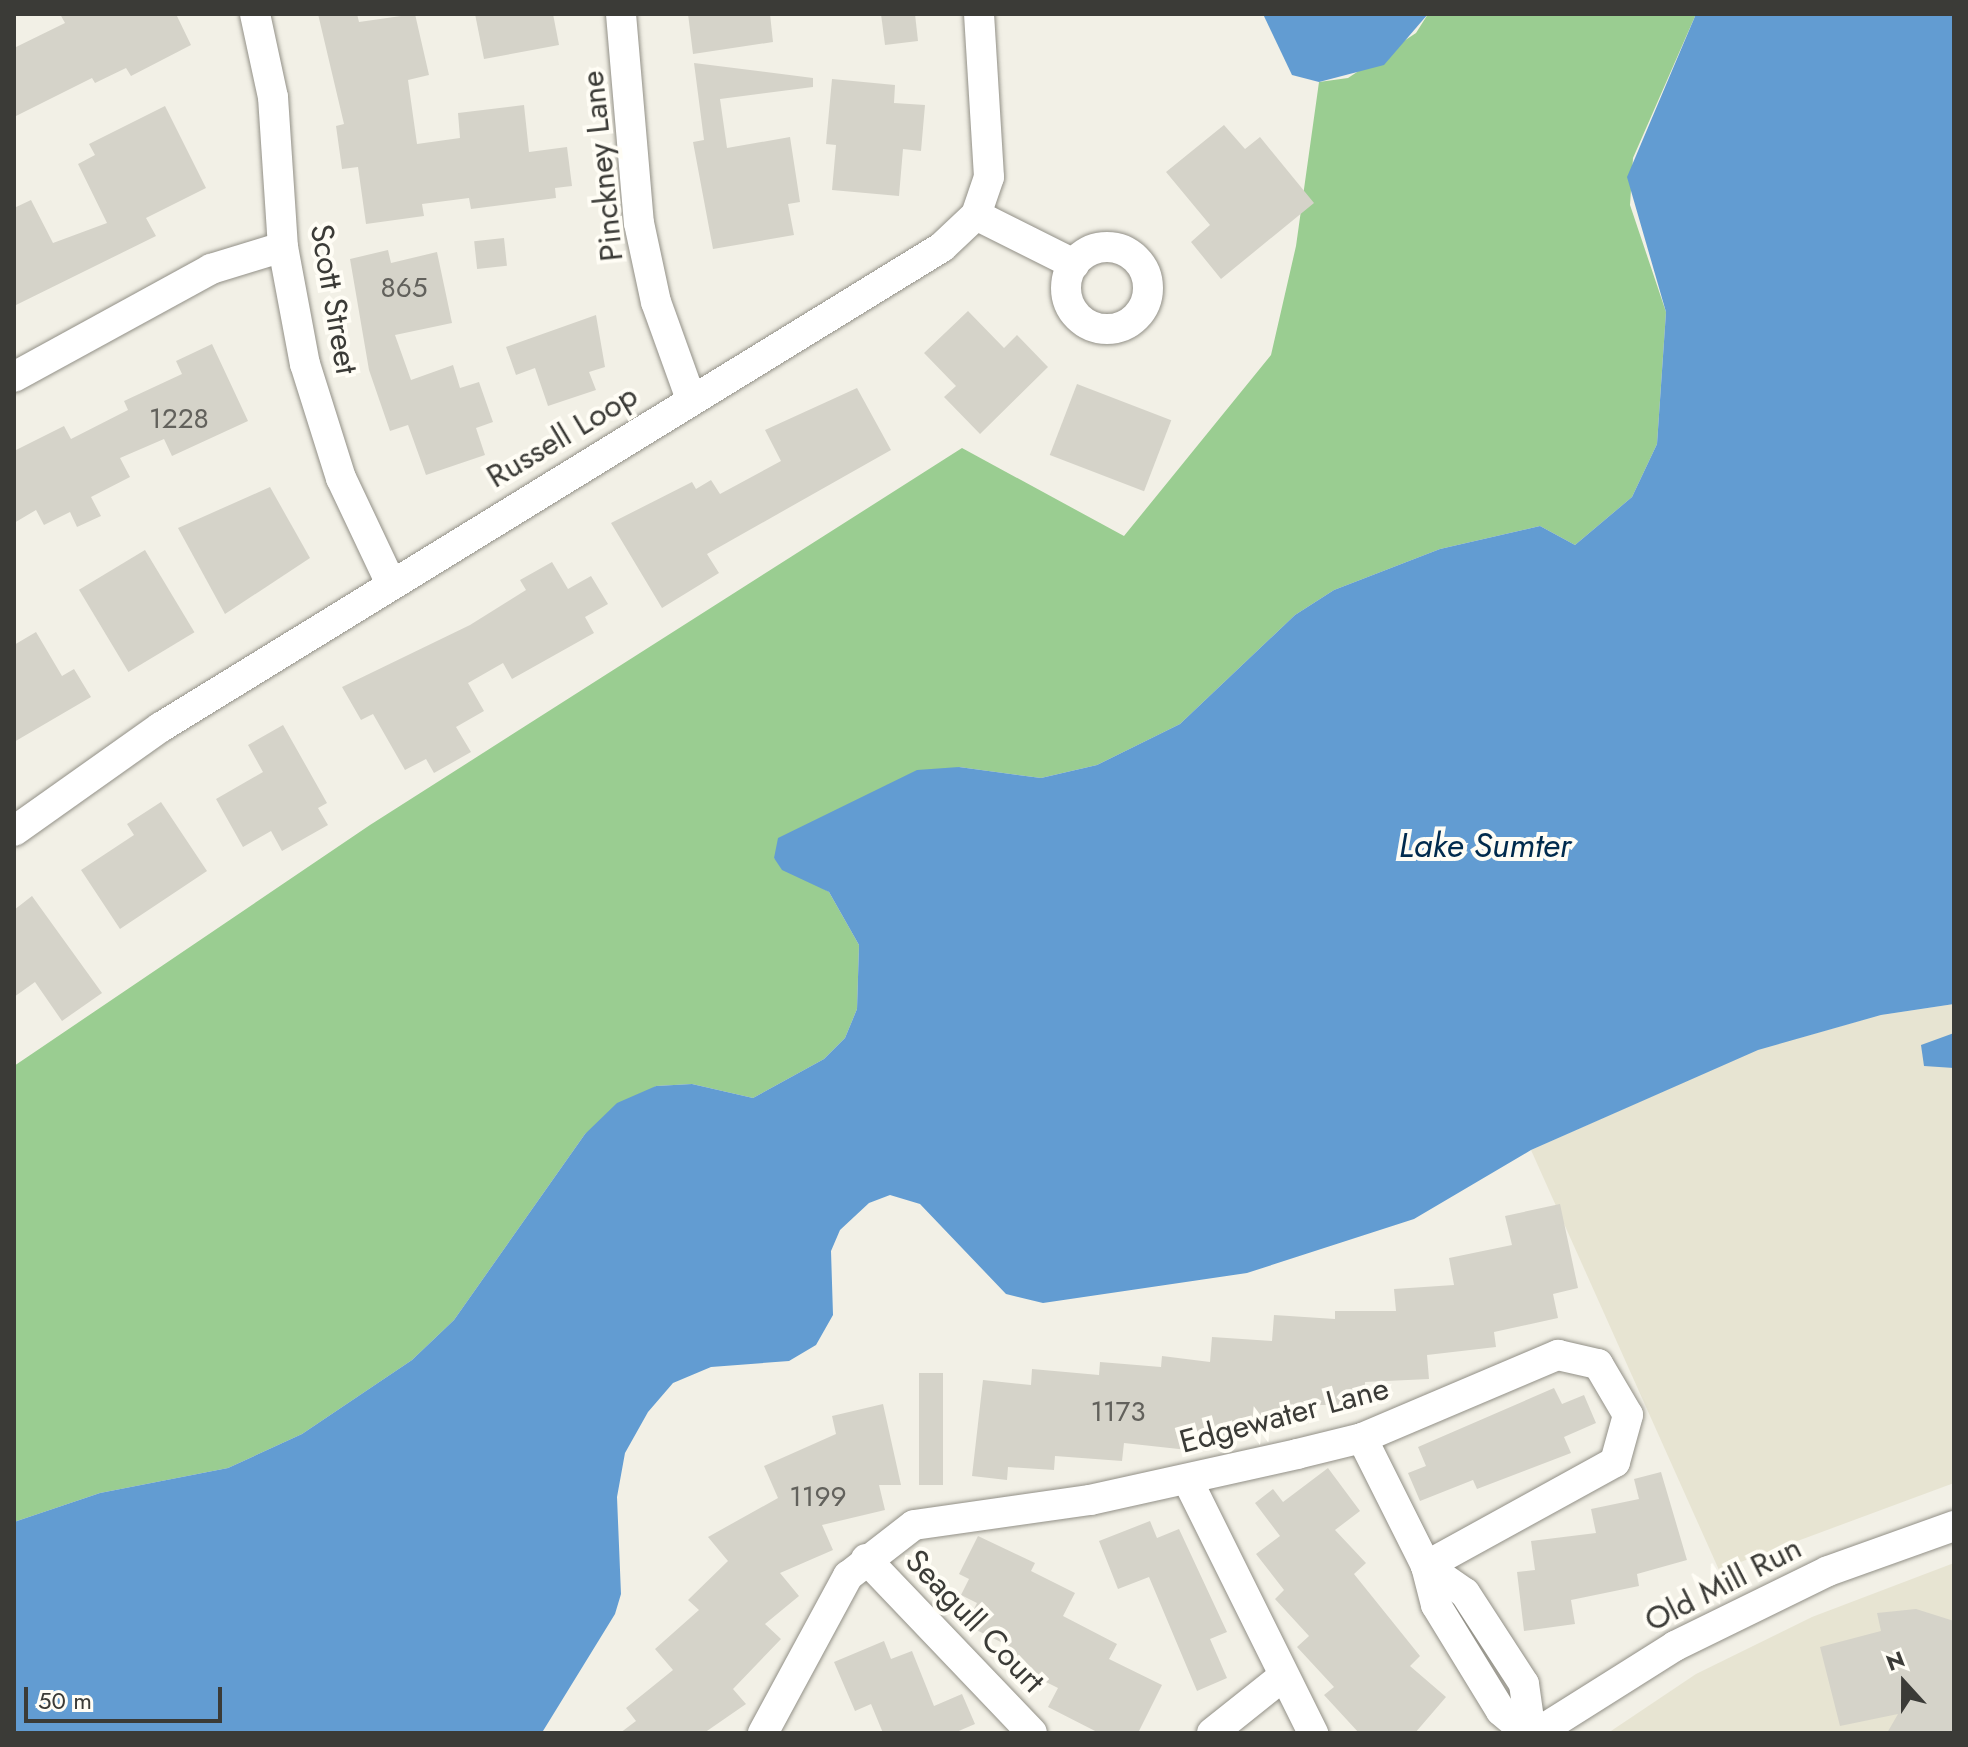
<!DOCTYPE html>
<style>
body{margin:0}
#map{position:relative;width:1968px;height:1747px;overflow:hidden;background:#f2f0e6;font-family:Jost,sans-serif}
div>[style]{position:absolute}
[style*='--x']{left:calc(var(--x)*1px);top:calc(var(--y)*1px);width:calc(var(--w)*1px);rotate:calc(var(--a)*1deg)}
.built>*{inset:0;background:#e7e4d2}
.green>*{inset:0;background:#9acd91}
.water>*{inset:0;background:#629cd2}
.building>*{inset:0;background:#d5d3c9;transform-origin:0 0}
.roads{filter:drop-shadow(0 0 2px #929087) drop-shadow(0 0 2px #929087)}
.minor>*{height:30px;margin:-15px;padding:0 15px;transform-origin:15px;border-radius:15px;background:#fff}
.minor>.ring{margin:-15px;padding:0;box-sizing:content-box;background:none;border:30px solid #fff;border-radius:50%}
span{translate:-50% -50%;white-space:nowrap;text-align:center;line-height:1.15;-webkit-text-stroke:8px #fffdf5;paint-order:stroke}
.number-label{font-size:28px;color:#62615c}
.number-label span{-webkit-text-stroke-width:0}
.street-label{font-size:32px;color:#3b3b37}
.water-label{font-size:34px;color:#002b4e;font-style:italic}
.frame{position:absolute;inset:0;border:16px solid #3b3b37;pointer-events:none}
.north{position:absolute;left:1864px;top:1643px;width:80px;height:80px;-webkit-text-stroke:6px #fffdf5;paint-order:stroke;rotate:339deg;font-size:22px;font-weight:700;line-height:32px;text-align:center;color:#3b3b37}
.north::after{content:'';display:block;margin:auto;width:28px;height:36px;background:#3b3b37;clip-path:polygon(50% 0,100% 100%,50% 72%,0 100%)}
.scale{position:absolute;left:24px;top:1687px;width:198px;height:36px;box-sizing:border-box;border:4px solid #3b3b37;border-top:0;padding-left:10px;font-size:24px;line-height:28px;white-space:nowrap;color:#3b3b37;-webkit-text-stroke:6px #fffdf5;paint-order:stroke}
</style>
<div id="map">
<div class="built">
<i style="clip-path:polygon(1954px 1004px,1954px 1483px,1719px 1570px,1531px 1150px,1758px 1049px,1881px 1015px)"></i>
<i style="clip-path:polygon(1954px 1563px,1954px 1733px,1608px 1733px,1696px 1674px,1812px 1617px)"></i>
</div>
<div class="green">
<i style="clip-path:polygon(1428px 14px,1696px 14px,1633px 158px,1630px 205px,1666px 312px,1657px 444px,1632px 497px,1575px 545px,1540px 526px,1440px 549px,1334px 590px,1295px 615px,1180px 724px,1097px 765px,1041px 778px,959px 767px,774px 858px,829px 892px,859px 945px,857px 1009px,845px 1038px,824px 1059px,753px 1098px,692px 1084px,656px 1086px,585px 1134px,454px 1320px,412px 1360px,302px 1434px,228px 1468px,100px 1493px,14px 1522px,14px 1066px,370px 825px,962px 448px,1124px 536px,1271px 355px,1296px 246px,1319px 82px,1348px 78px,1416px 33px)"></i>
</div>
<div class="water">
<i style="clip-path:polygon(1263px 14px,1428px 14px,1384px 65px,1319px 82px,1292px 75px)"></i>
<i style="clip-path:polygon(1696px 14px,1954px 14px,1954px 1004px,1881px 1015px,1758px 1050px,1531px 1150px,1414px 1219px,1247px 1273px,1043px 1303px,1006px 1294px,920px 1204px,890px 1195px,869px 1203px,840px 1230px,831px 1251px,833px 1315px,816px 1345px,789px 1361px,711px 1367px,673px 1383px,648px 1412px,625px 1453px,617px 1497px,621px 1594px,615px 1614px,543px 1731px,14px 1733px,14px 1522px,100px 1493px,228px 1468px,302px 1434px,412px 1360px,454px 1320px,585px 1134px,617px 1103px,656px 1086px,692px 1084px,753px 1098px,824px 1059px,845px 1038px,857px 1009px,859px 945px,829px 892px,782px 870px,774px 858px,778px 838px,917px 770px,959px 767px,1041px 778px,1097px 765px,1180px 724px,1295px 615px,1334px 590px,1440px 549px,1540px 526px,1575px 545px,1632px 497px,1657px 444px,1666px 312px,1627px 177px)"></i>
<i style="clip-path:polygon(1954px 1033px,1954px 1068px,1924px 1066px,1921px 1045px)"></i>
</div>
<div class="building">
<i style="clip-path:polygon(60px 14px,176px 14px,191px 45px,131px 76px,126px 68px,95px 83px,92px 78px,14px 117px,14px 48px,65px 23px)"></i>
<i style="clip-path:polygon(318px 14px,357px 14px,359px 22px,415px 14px,429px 75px,408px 80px,417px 144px,460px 138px,458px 113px,524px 105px,529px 152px,567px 147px,572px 186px,555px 188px,556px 198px,471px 209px,469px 198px,422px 204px,424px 216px,366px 224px,358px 167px,342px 169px,336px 126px,344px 124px)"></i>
<i style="clip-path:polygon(475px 14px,553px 14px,559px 45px,484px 59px)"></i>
<i style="clip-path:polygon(688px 14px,770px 14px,773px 42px,693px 54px)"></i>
<i style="clip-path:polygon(881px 14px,915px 14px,918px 41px,885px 45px)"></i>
<i style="clip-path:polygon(694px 63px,813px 78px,813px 87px,720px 99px,727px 148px,790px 137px,800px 202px,788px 204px,794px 235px,713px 249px,693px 142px,704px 140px)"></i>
<i style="clip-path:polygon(832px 79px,895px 85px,894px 103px,925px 105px,921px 151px,903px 149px,899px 196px,832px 190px,836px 145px,826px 144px)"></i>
<i style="clip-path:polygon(165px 106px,206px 188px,146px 218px,156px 236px,14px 306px,14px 208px,31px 200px,53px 243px,107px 223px,78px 164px,95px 155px,89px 144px)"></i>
<i style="clip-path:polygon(1224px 125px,1245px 149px,1260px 137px,1314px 203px,1221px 279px,1191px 242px,1210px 225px,1166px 172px)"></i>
<i style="left:504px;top:238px;width:28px;height:30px;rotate:84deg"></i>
<i style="clip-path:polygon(388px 250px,391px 263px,437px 252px,452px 323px,395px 335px,411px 380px,453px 365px,460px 388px,479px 382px,493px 422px,476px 428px,485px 455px,426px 475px,408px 425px,390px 431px,369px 370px,350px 259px)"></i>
<i style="clip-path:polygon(968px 311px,1004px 348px,1017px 335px,1048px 367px,980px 434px,944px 397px,956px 386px,924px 353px)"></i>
<i style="clip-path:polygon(596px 315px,605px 367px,589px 372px,596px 390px,548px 406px,535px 368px,516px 375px,506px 347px)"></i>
<i style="clip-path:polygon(212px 344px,248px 421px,172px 456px,164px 439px,120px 458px,130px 477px,91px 497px,101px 516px,77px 527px,70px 512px,44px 525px,36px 510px,14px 523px,14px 451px,64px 426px,71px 439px,128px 410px,124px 401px,182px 374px,176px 361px)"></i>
<i style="left:1077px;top:384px;width:101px;height:76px;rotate:21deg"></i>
<i style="clip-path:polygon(857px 388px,891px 450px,707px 554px,719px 573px,662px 608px,611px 523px,692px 482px,696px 489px,711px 480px,720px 494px,781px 461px,765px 430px)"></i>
<i style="clip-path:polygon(270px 487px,310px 558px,225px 614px,178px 528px)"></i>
<i style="left:145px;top:550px;width:96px;height:77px;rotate:59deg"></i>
<i style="clip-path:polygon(552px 562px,568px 589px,591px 576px,608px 604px,585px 617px,594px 633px,512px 679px,503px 663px,468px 683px,484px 711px,456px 727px,471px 752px,434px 773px,426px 759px,405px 770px,373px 714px,361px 720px,342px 687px,470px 625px,526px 590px,520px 580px)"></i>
<i style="clip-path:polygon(36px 632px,62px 676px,74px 669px,91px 697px,14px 742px,14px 645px)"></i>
<i style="clip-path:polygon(283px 725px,327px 803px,318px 808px,328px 825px,282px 851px,271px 831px,243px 847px,216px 799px,263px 772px,248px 745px)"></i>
<i style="clip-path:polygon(161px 802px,207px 871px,120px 929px,81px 870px,134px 835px,127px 824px)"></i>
<i style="clip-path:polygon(32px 896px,102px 993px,62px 1021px,35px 982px,14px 997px,14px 910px)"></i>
<i style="clip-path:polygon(1560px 1204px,1578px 1288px,1553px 1294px,1558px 1318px,1494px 1332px,1496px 1347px,1427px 1355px,1429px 1379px,1365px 1382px,1365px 1405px,1300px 1405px,1299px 1424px,1236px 1421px,1234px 1438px,1190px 1434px,1188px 1450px,1124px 1443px,1122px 1461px,1055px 1456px,1054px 1470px,1008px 1467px,1007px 1480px,972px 1476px,983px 1380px,1031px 1385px,1032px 1369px,1099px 1375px,1100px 1362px,1161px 1367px,1162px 1356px,1210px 1362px,1212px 1337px,1272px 1341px,1274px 1315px,1335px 1319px,1335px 1311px,1396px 1311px,1394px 1289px,1454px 1285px,1449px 1258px,1512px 1245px,1505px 1216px)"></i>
<i style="left:919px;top:1373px;width:24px;height:112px"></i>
<i style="clip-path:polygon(1554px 1388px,1562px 1404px,1584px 1395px,1596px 1423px,1564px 1437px,1571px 1453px,1477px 1489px,1473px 1480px,1420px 1501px,1408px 1473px,1426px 1466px,1418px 1447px)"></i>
<i style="clip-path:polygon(883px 1404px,901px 1485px,879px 1485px,885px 1510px,822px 1525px,833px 1550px,780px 1573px,799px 1596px,765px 1624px,781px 1639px,733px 1689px,746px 1704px,704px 1733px,620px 1733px,636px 1721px,626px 1708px,673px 1670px,655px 1649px,699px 1610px,688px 1600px,728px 1561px,708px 1537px,778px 1498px,764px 1466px,836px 1434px,832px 1416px)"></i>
<i style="clip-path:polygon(1328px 1468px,1360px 1511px,1335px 1530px,1366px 1563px,1354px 1574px,1420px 1656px,1410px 1666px,1446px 1697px,1415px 1733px,1359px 1733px,1324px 1695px,1334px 1687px,1297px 1647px,1309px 1636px,1275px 1599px,1284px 1590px,1256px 1554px,1280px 1536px,1255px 1503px,1273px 1489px,1283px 1502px)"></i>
<i style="clip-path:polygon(1661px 1472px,1687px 1560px,1637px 1574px,1639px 1586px,1571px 1600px,1575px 1624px,1524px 1631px,1517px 1572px,1535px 1570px,1531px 1541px,1596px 1533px,1591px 1509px,1639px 1499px,1634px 1479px)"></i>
<i style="clip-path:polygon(1150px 1521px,1157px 1538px,1179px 1529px,1227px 1632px,1210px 1639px,1227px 1678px,1197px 1691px,1149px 1577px,1118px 1589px,1099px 1541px)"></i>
<i style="clip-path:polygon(978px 1536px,1035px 1563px,1031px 1571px,1075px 1593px,1063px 1616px,1117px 1644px,1109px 1659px,1162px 1685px,1138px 1733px,1099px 1733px,1048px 1707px,1058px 1688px,1000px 1659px,1007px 1645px,966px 1625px,977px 1603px,961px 1595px,969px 1579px,959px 1574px)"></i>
<i style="clip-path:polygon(1916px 1609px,1954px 1621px,1954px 1733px,1887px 1733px,1898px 1714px,1840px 1726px,1820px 1647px,1881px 1631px,1877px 1613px)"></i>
<i style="clip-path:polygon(884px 1641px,891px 1659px,912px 1651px,934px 1706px,962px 1694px,975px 1724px,954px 1733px,883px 1733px,871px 1704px,855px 1711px,834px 1662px)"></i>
</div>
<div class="roads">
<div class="minor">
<i style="--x:255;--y:14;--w:85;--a:77.8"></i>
<i style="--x:273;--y:97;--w:150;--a:86.2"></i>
<i style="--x:283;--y:247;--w:119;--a:79.4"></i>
<i style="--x:305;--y:364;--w:120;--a:72.5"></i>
<i style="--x:341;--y:478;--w:117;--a:64.7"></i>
<i style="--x:621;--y:14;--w:210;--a:85.1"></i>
<i style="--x:639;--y:223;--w:81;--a:77.9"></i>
<i style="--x:656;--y:302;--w:103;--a:70.2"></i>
<i style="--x:976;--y:215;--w:110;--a:26.6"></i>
<i class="ring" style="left:1066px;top:247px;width:52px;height:52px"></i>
<i style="--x:14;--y:377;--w:225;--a:-28.7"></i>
<i style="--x:211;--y:269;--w:75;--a:-17"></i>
<i style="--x:14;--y:831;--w:180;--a:-35.3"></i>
<i style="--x:161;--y:727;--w:917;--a:-31.57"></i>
<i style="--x:942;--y:247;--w:47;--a:-43.3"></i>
<i style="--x:976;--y:215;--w:40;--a:-71.1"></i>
<i style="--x:989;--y:177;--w:163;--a:-93.5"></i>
<i style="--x:1362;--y:1438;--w:143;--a:63.4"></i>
<i style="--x:1426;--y:1566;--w:40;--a:75.6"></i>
<i style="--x:1436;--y:1605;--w:124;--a:58.5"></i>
<i style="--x:1501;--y:1711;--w:34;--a:40"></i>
<i style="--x:1187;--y:1479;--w:284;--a:63.6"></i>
<i style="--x:866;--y:1559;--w:240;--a:46.3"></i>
<i style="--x:1426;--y:1566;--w:47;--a:34.7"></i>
<i style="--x:1465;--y:1593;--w:108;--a:57"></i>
<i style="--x:1524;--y:1684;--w:49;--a:81.9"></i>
<i style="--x:763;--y:1733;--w:179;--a:-61.6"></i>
<i style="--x:848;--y:1576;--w:83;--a:-37.7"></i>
<i style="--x:914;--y:1525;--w:178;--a:-8.1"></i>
<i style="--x:1090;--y:1500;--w:212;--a:-12.5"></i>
<i style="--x:1297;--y:1454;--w:67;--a:-13.8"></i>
<i style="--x:1362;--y:1438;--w:213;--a:-23"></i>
<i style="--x:1558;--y:1355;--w:41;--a:12.7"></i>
<i style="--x:1598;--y:1364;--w:59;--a:59.5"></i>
<i style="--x:1628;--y:1415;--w:49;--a:105.5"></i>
<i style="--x:1615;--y:1462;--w:216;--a:151.2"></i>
<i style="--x:1212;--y:1733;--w:88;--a:-38.6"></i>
<i style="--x:1537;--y:1733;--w:163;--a:-32.2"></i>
<i style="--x:1675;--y:1646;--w:170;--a:-26.1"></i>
<i style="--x:1828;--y:1571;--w:134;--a:-19.7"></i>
</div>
</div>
<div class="number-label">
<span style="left:404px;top:288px">865</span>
<span style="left:179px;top:419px">1228</span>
<span style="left:1118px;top:1412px">1173</span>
<span style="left:818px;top:1497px">1199</span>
</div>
<div class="street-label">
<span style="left:602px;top:166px;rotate:-96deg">Pinckney Lane</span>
<span style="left:334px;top:299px;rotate:80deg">Scott Street</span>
<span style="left:562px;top:436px;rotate:-31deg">Russell Loop</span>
<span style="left:1284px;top:1415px;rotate:-15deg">Edgewater Lane</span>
<span style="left:1723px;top:1584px;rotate:-27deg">Old Mill Run</span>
<span style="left:975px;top:1621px;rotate:46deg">Seagull Court</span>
</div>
<div class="water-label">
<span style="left:1485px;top:846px">Lake Sumter</span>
</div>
<div class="frame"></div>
<div class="north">N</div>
<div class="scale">50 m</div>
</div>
